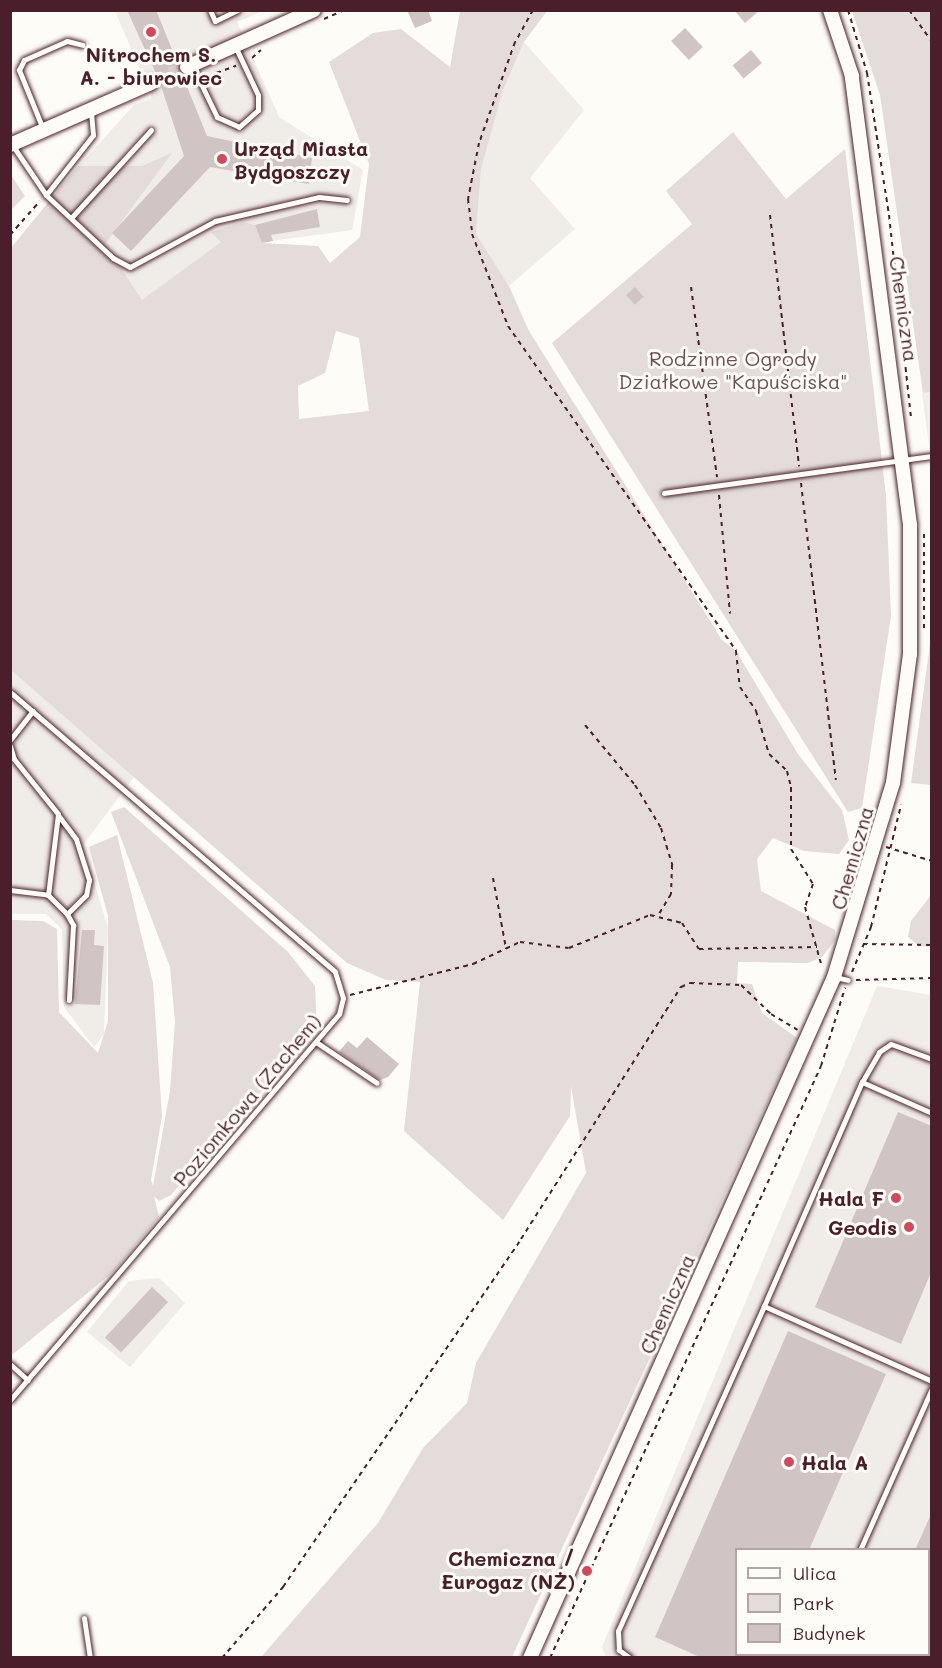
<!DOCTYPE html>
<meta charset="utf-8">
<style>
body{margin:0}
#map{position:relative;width:942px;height:1668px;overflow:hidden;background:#fdfcf7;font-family:Mali,sans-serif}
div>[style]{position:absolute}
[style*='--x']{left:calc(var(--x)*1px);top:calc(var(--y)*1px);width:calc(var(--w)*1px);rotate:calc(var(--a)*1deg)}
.built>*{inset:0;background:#f0ece8}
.green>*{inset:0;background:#e3dcda}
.building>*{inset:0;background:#d0c5c4;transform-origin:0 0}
.tertiary-tunnel>*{height:14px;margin-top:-7px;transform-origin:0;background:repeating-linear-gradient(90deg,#d9d0ce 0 14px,transparent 0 21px)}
.path>*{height:2px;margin-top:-1px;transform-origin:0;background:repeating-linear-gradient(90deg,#4a1f2b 0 4.5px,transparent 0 9px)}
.roads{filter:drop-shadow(0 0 2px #4a1f2b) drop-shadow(0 0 2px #4a1f2b)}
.service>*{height:5px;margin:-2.5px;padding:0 2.5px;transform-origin:2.5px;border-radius:2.5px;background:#fdfcf7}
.tertiary>*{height:14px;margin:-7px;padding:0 7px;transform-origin:7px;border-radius:7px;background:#fdfcf7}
.dots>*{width:16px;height:16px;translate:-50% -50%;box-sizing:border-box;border:3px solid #fdfcf7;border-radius:50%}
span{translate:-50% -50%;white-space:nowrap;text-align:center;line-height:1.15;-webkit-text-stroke:6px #fdfcf7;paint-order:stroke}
.poi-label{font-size:20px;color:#4a1f2b;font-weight:700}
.left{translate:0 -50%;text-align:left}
.right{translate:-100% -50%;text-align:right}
.street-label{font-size:20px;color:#4a1f2b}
.park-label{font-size:20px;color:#704e57}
.frame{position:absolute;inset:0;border:12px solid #4a1f2b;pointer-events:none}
.legend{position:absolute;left:735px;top:1548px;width:195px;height:108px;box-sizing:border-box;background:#fdfcf7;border:2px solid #b5a4a5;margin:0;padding:8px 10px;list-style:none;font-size:18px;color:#4a1f2b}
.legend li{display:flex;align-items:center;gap:12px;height:30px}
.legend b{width:30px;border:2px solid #b5a4a5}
</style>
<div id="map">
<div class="built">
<i style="clip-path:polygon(115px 11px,263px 11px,237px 22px,279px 117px,363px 170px,352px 230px,242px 245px,177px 275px,142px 301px,128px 297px,57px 190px,134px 105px,152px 98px)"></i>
<i style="clip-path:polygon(524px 42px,584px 110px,530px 178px,575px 229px,509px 286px,476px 234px,481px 170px,502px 93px)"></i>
<i style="clip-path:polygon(931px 392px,931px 460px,922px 393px)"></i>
<i style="clip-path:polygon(10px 663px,134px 777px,83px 845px,108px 928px,104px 1034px,94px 1047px,64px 1007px,62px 929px,46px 914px,11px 914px)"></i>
<i style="clip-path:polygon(evenodd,877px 986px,931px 995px,931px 1657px,606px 1658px,602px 1647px,877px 986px,736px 1550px,928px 1550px,928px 1654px,736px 1654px,736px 1550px)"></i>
<i style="clip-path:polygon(159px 1278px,185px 1303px,130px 1367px,87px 1332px,129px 1281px)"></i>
</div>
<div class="green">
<i style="clip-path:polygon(evenodd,460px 11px,547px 11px,524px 42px,502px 93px,481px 170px,476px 234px,509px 286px,529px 331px,722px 640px,736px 651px,798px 754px,842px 810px,849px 840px,839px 854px,804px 851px,773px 838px,757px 859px,761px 891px,835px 930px,835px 940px,822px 957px,808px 963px,738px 962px,737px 983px,752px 984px,762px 1013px,797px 1038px,512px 1657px,261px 1657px,378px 1523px,423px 1448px,467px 1403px,476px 1363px,586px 1173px,571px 1086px,570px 1116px,503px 1220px,404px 1131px,420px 982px,386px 980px,347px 963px,11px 670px,10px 249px,78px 166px,142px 166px,172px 153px,105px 244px,142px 300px,221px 242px,211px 232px,243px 222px,255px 225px,262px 243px,318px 246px,330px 263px,360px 237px,369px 164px,329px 62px,373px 33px,401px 29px,450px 67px,460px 11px,336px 331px,359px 338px,369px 411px,299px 419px,298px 386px,325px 373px,336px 331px)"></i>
<i style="clip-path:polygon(852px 11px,931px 11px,931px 392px,923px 393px,880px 95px)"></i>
<i style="clip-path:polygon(733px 132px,786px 199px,845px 149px,886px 495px,891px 616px,862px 808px,848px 812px,552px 343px,692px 224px,666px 191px)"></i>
<i style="clip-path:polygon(11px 175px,25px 196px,11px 210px,10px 210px)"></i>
<i style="clip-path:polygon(931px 637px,932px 785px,931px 785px,911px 783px)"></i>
<i style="clip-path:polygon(124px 807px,288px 952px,315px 986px,317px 1028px,171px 1195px,159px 1201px,154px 1196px,159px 1217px,112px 1273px,12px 1355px,11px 920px,43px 921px,57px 929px,59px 1012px,98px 1053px,108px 1021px,108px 916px,89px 847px,117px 835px,153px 983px,162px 1116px,151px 1180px,153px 1186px,170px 1091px,175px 1022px,170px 967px,111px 812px)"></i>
<i style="clip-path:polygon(931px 895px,931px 947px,919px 946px,908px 937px,911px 921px)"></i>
</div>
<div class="building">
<i style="clip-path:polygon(127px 10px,156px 10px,207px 136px,312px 158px,309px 184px,210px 167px,131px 251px,112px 233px,184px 156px,159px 80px)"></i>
<i style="clip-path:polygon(407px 10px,428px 10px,432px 21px,415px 28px)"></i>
<i style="clip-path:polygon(734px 10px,760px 10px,745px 23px)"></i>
<i style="left:685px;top:28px;width:26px;height:19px;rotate:47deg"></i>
<i style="left:751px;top:50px;width:17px;height:24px;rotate:50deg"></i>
<i style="clip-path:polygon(317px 209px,320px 227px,271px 235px,273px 241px,262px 243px,255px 225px)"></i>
<i style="left:635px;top:287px;width:13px;height:12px;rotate:48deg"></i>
<i style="clip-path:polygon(82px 930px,95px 930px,94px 945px,104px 946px,100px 1005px,75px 1004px)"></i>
<i style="clip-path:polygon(367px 1037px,399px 1064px,388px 1077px,380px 1080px,339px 1052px,348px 1041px,357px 1048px)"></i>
<i style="clip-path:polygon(898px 1112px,932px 1126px,932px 1270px,901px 1344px,815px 1307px)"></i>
<i style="left:152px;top:1287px;width:22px;height:69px;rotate:43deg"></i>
<i style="clip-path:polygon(788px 1331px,886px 1374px,809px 1550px,736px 1550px,736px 1658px,702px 1658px,655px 1637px)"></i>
<i style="clip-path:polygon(932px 1512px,932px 1550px,915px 1550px)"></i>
</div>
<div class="tertiary-tunnel">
<i style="--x:151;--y:83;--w:39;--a:-24"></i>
</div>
<div class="path">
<i style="--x:533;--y:10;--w:37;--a:119"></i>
<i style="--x:515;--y:42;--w:107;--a:109.6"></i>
<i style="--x:479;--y:143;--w:57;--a:101.1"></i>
<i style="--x:468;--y:199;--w:35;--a:83"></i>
<i style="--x:472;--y:234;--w:99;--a:68.6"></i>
<i style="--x:508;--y:326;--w:397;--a:54.9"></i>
<i style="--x:736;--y:651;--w:36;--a:84"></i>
<i style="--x:740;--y:687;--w:29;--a:56"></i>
<i style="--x:756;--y:711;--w:45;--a:73.2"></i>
<i style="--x:769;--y:754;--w:25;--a:43"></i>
<i style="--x:787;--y:771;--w:16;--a:76"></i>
<i style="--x:791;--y:787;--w:62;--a:90"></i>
<i style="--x:791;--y:849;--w:41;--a:57.8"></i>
<i style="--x:813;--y:884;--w:24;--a:109"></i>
<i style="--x:805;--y:907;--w:62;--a:74.2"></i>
<i style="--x:848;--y:10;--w:66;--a:73.2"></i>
<i style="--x:867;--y:73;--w:144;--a:81.2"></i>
<i style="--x:889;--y:215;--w:204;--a:83.8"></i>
<i style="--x:909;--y:10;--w:39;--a:54"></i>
<i style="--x:324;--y:19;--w:22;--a:-24"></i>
<i style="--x:252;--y:58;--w:12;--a:-42"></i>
<i style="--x:208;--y:76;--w:30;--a:-20"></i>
<i style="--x:770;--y:215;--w:253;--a:83.4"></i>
<i style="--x:10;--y:235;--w:45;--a:-48.6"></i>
<i style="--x:691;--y:287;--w:192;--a:82.2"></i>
<i style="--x:801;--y:483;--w:299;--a:83.3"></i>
<i style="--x:719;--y:495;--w:119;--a:84.7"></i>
<i style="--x:924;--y:534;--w:96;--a:90"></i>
<i style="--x:585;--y:725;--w:78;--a:50.2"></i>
<i style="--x:635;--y:785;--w:50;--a:58.8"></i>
<i style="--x:661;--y:828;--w:39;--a:73"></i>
<i style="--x:672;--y:865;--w:29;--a:92"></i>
<i style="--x:671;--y:894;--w:26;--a:121"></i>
<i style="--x:886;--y:847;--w:48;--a:16.9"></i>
<i style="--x:493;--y:878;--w:71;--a:79.5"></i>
<i style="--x:863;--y:944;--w:69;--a:0.8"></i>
<i style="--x:852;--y:972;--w:49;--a:-67.1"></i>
<i style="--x:871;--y:927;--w:126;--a:-76.2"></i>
<i style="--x:856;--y:980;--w:76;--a:-1.5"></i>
<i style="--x:350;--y:995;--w:127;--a:-14.1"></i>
<i style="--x:473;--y:964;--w:52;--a:-25.1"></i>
<i style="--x:520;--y:942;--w:49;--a:7"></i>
<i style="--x:569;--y:948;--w:87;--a:-22.2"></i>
<i style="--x:650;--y:915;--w:33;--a:14"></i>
<i style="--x:682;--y:923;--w:31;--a:57"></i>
<i style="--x:699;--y:949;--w:118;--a:-1"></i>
<i style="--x:222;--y:1658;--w:94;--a:-49.3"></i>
<i style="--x:283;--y:1587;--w:422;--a:-55.6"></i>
<i style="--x:521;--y:1239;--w:299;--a:-57.6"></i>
<i style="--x:681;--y:987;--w:10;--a:-24"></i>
<i style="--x:690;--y:983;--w:51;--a:2.2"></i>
<i style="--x:741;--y:985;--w:42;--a:44"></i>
<i style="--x:771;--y:1014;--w:31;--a:31"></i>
<i style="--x:550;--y:1658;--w:651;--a:-65.4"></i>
<i style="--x:821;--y:1066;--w:82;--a:-72.9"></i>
</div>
<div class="roads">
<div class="service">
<i style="--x:210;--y:10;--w:12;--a:66"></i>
<i style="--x:215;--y:21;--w:25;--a:-26"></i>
<i style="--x:192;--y:65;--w:58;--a:64.3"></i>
<i style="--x:217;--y:117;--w:24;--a:24"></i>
<i style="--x:239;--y:127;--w:25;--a:-42"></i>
<i style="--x:258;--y:110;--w:15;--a:-90"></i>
<i style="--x:258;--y:95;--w:54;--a:-115.1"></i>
<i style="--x:43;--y:129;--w:64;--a:-112.1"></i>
<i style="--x:19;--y:70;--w:11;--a:-63"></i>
<i style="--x:24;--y:60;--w:47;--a:-23.8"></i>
<i style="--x:67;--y:41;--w:16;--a:14"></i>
<i style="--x:13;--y:146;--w:59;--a:56"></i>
<i style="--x:46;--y:195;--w:92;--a:43.2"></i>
<i style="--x:113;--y:258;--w:19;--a:28"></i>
<i style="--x:130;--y:267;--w:97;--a:-28.4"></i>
<i style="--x:215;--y:221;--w:107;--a:-13"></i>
<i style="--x:319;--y:197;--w:28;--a:6"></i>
<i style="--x:46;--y:195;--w:76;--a:-51.9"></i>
<i style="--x:93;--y:135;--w:24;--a:-95"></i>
<i style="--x:71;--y:218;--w:119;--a:-47.7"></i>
<i style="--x:664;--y:493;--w:271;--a:-7.9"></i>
<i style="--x:10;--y:692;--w:429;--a:40.7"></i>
<i style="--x:335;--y:972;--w:27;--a:73"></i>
<i style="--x:343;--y:998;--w:16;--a:104"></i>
<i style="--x:339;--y:1014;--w:507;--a:130.44"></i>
<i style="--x:10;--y:740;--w:37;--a:-52"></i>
<i style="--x:10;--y:746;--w:14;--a:73"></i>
<i style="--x:14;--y:759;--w:70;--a:51.3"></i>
<i style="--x:58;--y:814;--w:82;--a:97"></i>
<i style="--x:58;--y:815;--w:30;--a:53"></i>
<i style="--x:76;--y:839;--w:43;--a:72.4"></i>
<i style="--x:89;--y:880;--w:15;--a:101"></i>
<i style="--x:86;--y:895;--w:27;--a:135"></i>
<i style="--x:10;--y:890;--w:38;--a:7"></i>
<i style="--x:48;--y:895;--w:27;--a:45"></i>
<i style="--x:67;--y:914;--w:13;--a:61"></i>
<i style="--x:73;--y:925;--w:75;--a:93.1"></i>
<i style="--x:835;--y:977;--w:13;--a:13"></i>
<i style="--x:316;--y:1042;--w:73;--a:33.9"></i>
<i style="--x:862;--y:1082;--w:34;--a:-60"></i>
<i style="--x:879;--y:1052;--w:14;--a:-34"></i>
<i style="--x:891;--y:1044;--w:44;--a:20.1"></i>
<i style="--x:764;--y:1306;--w:244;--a:-66.4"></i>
<i style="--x:862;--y:1082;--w:77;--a:23.9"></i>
<i style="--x:10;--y:1364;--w:24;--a:42"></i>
<i style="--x:860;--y:1550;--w:177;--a:-66"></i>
<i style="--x:84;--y:1618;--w:40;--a:81.5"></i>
<i style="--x:630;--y:1658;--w:14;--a:-144"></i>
<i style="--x:619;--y:1650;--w:19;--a:-93"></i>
<i style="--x:618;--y:1631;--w:356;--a:-65.8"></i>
<i style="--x:764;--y:1306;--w:184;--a:24.1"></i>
<i style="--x:812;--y:1658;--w:4;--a:-76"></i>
</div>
<div class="tertiary">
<i style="--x:187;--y:67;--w:139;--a:-24.2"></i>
<i style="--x:10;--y:145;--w:154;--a:-23.7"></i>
<i style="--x:530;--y:1658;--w:746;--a:-65.94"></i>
<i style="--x:834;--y:977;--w:203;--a:-73.1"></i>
<i style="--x:893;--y:783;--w:130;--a:-82.5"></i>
<i style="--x:910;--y:654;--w:129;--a:-90"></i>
<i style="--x:910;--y:525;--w:453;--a:-97.4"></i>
<i style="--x:852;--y:76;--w:70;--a:-108.4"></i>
</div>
</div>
<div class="dots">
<i style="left:151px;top:32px;background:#d1495b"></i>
<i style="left:222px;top:159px;background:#d1495b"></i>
<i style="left:896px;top:1198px;background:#d1495b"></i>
<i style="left:909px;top:1227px;background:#d1495b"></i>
<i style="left:789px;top:1462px;background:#d1495b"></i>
<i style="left:587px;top:1571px;background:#d1495b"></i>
</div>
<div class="poi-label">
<span style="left:151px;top:66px">Nitrochem S.<br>A. - biurowiec</span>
<span class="left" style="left:234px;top:160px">Urząd Miasta<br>Bydgoszczy</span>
<span class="right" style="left:884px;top:1198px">Hala F</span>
<span class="right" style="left:897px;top:1227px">Geodis</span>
<span class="left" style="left:801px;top:1462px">Hala A</span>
<span class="right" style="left:575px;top:1570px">Chemiczna /<br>Eurogaz (NŻ)</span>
</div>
<div class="street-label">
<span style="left:904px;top:309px;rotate:82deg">Chemiczna</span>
<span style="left:852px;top:858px;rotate:-74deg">Chemiczna</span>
<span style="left:247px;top:1100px;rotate:-50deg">Poziomkowa (Zachem)</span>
<span style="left:667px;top:1304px;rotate:-66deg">Chemiczna</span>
</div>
<div class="park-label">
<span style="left:733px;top:370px">Rodzinne Ogrody<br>Działkowe "Kapuściska"</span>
</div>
<div class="frame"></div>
<ul class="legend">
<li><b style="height:8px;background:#fdfcf7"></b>Ulica</li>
<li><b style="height:16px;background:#e3dcda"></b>Park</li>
<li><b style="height:16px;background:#d0c5c4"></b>Budynek</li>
</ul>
</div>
